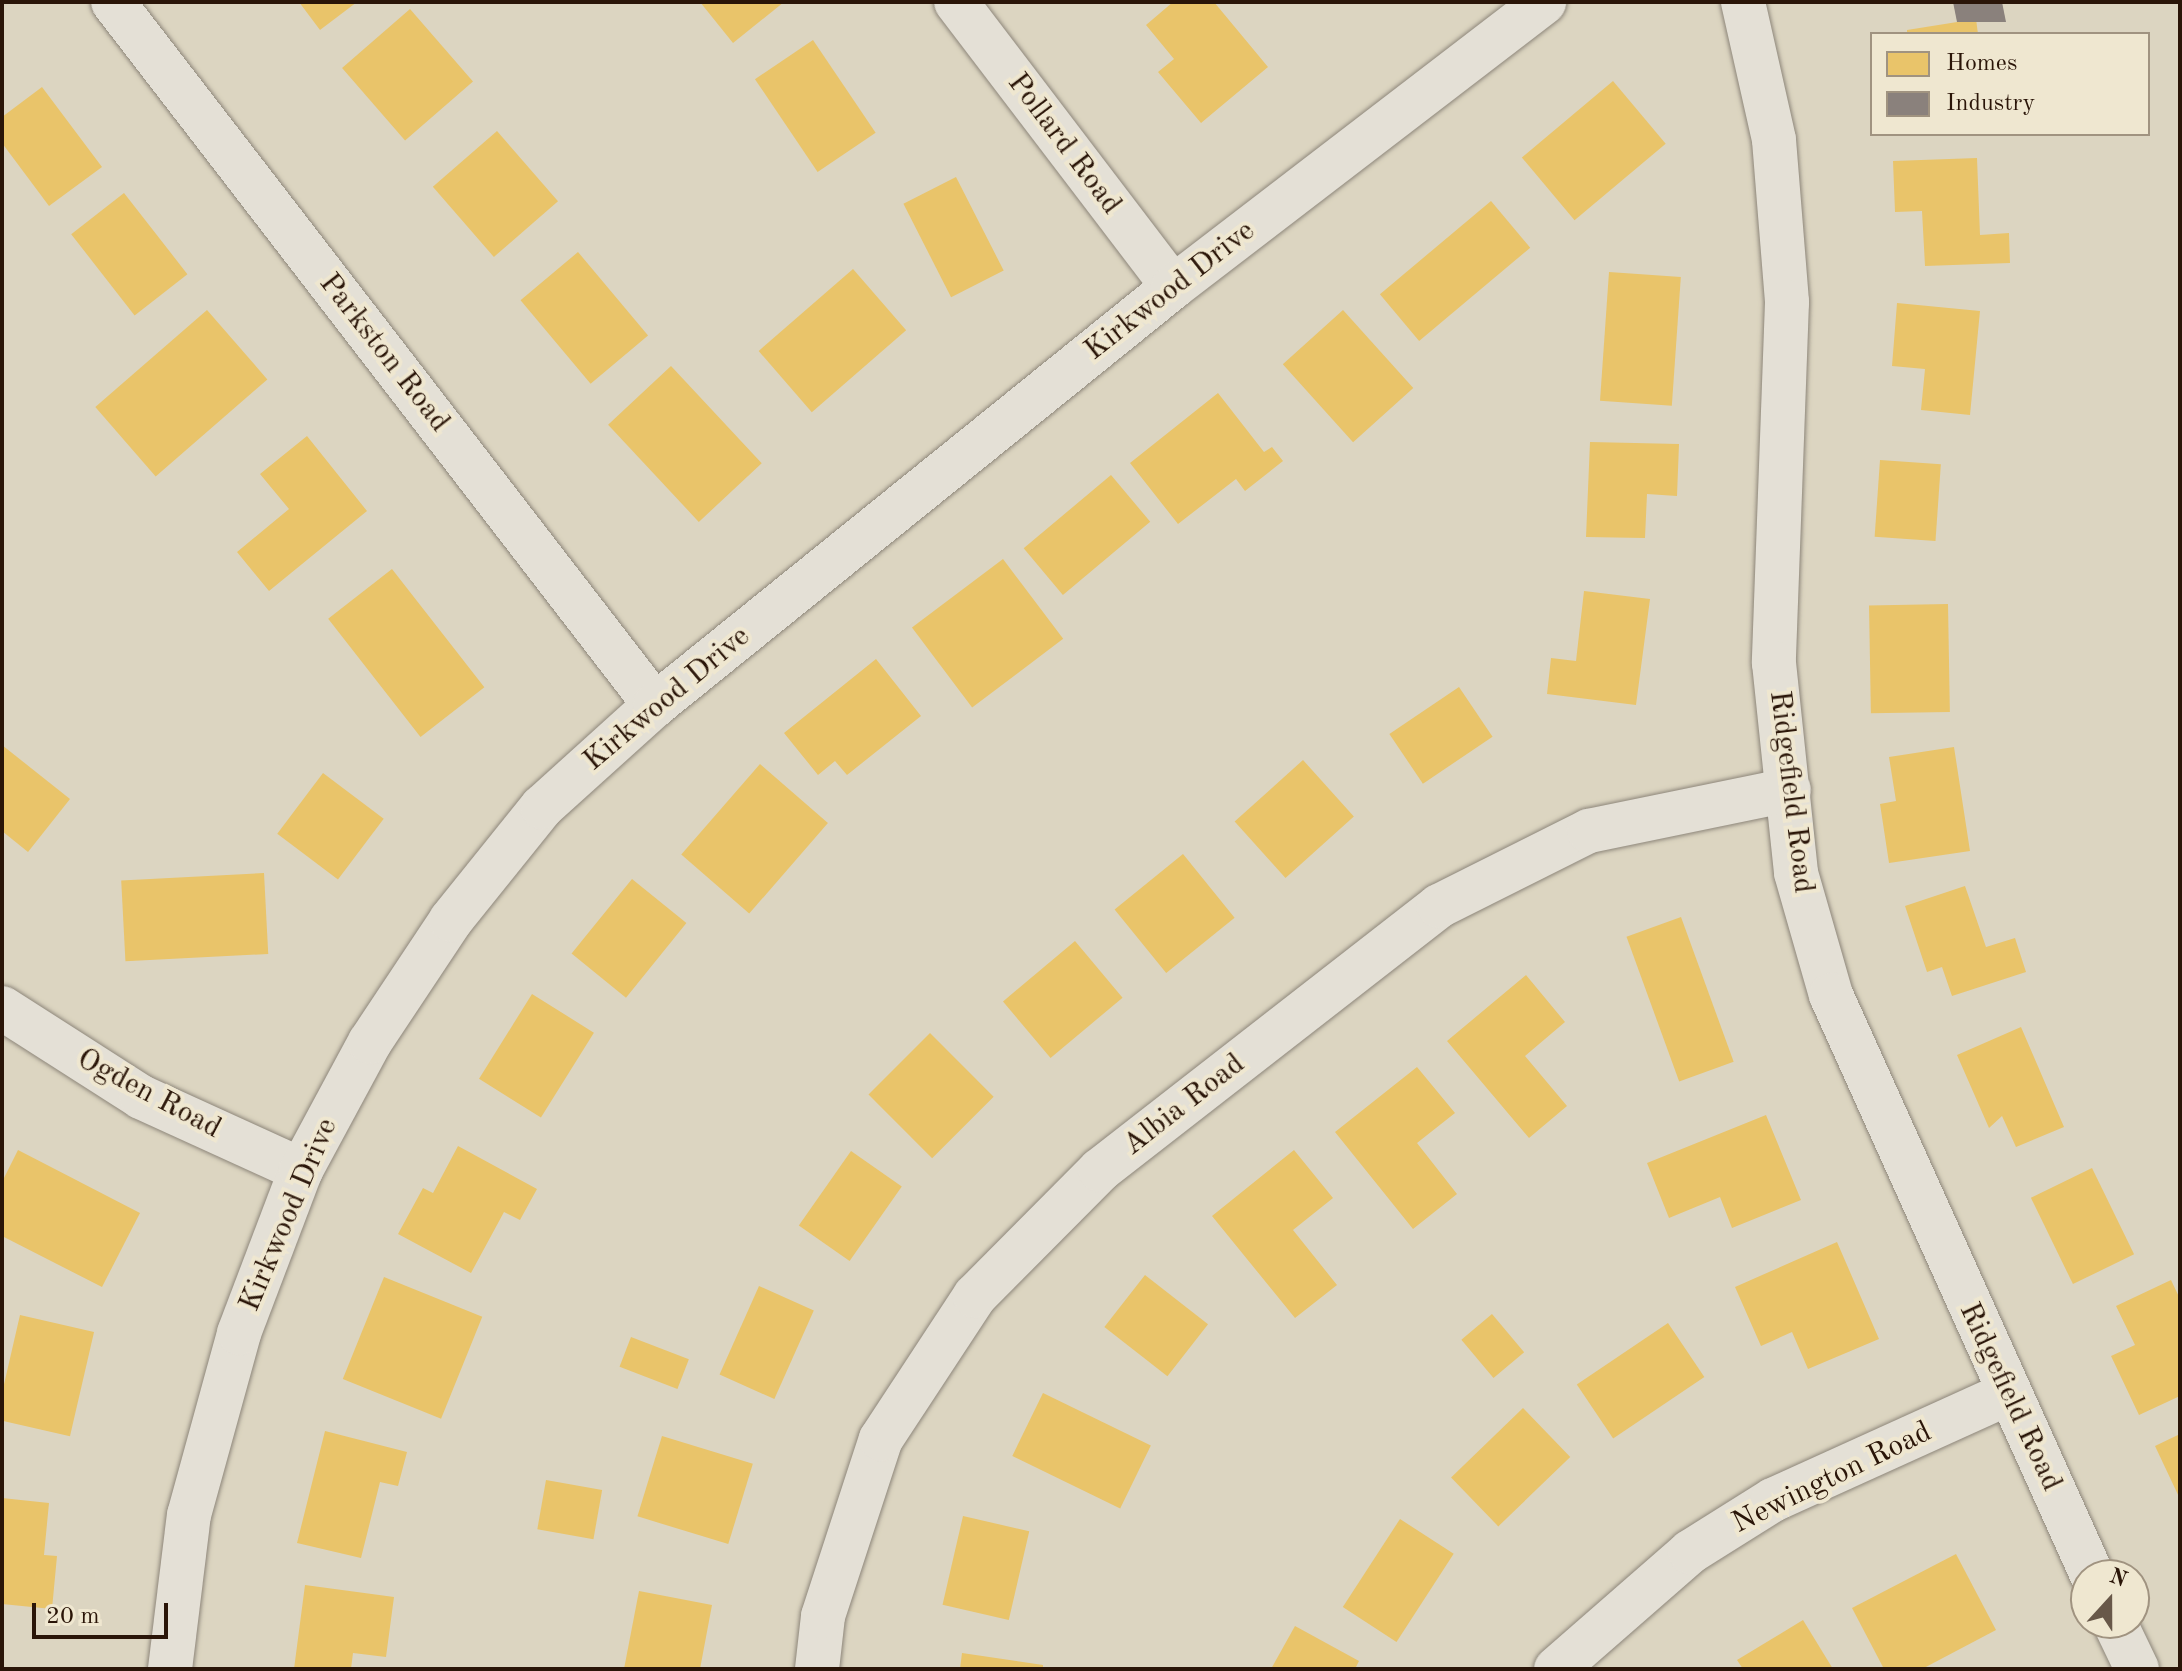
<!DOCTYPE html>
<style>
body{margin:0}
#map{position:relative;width:2182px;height:1671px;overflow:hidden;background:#dcd5c1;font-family:"Old Standard TT",serif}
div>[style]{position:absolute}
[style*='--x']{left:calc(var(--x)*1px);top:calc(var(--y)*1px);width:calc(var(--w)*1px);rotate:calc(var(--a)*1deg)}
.homes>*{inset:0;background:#e9c46a;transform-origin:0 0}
.industry>*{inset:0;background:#8a817c}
.roads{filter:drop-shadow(0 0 2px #8d867a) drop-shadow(0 0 2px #8d867a)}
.minor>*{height:44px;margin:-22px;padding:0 22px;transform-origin:22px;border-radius:22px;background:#e4e0d6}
span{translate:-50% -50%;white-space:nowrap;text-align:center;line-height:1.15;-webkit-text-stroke:8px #efe7d0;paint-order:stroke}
.street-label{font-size:30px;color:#2a1508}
.frame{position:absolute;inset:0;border:4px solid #2a1508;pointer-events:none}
.legend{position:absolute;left:1870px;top:32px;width:280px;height:104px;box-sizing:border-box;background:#efe7d0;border:2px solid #a09380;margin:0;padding:10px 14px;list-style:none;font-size:24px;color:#2a1508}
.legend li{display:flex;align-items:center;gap:16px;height:40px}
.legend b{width:40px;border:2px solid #a09380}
.north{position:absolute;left:2070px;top:1559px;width:80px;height:80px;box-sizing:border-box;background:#efe7d0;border:2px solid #a09380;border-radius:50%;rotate:21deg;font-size:22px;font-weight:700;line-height:32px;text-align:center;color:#2a1508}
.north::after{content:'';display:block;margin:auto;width:28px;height:36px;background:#685849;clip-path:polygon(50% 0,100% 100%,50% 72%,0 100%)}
.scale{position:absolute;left:32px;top:1603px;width:136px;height:36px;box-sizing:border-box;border:4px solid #2a1508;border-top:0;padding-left:10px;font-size:24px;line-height:28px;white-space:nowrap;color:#2a1508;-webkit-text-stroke:6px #efe7d0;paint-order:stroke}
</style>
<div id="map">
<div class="homes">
<i style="clip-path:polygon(299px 2px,357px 2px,320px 30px)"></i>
<i style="clip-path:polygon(700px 2px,784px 2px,733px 43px)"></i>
<i style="clip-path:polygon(1173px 2px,1214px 2px,1268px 67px,1201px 123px,1158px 72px,1174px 59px,1146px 25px)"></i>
<i style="left:410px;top:9px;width:96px;height:90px;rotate:49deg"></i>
<i style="clip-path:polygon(1976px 19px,1978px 34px,1907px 34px,1907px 30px)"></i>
<i style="left:813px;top:40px;width:112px;height:70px;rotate:56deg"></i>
<i style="left:1613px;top:81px;width:82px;height:119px;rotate:50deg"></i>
<i style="clip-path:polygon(42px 87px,102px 167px,49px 206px,2px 143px,2px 117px)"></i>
<i style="left:497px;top:131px;width:93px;height:85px;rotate:49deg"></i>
<i style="clip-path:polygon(1977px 158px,1980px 235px,2009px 233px,2010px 263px,1925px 266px,1922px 211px,1895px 212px,1893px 161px)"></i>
<i style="left:956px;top:177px;width:105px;height:59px;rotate:63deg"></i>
<i style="left:124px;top:193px;width:103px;height:67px;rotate:52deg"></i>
<i style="left:1491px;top:201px;width:61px;height:145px;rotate:50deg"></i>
<i style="left:578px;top:252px;width:109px;height:75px;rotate:50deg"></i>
<i style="left:853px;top:269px;width:81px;height:125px;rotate:49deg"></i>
<i style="left:1609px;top:272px;width:72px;height:129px;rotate:4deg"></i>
<i style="clip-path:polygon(1897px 303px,1980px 311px,1970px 415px,1921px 410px,1925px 369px,1892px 366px)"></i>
<i style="left:207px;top:310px;width:92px;height:148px;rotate:49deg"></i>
<i style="left:1343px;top:310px;width:105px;height:81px;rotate:48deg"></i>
<i style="left:671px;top:366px;width:133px;height:86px;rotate:47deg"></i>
<i style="clip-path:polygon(1218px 393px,1264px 452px,1272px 447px,1283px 461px,1245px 491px,1236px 479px,1178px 524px,1130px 463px)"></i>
<i style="clip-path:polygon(307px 436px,367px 511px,269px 591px,237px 552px,289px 509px,260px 474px)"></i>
<i style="clip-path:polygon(1590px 442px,1679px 444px,1677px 496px,1647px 494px,1645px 538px,1586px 537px)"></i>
<i style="left:1880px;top:460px;width:61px;height:77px;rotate:4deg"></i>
<i style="left:1111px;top:475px;width:61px;height:114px;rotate:50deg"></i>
<i style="left:1003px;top:559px;width:100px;height:114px;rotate:53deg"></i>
<i style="left:392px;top:569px;width:150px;height:81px;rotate:52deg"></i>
<i style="clip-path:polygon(1584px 591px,1650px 599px,1636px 705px,1547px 694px,1551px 658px,1576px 661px)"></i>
<i style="left:1948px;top:604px;width:108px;height:79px;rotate:89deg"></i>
<i style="clip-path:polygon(876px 659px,921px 716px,847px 775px,835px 761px,818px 775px,784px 733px)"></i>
<i style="left:1459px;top:687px;width:60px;height:84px;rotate:56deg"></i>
<i style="clip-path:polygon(2px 745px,70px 799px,28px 852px,2px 831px)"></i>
<i style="clip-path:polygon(1954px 747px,1970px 851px,1889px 863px,1880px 804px,1896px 801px,1889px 757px)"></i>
<i style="left:1303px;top:760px;width:76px;height:92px;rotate:48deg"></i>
<i style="left:760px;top:764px;width:90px;height:120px;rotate:41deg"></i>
<i style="left:323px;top:773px;width:76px;height:76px;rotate:37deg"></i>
<i style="left:1183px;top:854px;width:82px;height:88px;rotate:51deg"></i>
<i style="left:264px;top:873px;width:81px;height:143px;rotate:87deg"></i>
<i style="left:632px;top:879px;width:70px;height:96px;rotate:39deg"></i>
<i style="clip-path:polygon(1965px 886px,1986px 947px,2015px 938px,2026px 972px,1952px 996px,1942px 967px,1927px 972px,1905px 906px)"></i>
<i style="left:1681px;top:917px;width:154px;height:58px;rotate:70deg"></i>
<i style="left:1075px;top:941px;width:74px;height:94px;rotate:50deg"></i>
<i style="clip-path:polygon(1526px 975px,1565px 1022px,1525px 1056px,1567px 1106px,1529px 1138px,1447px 1041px)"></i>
<i style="left:532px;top:994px;width:73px;height:100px;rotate:32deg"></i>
<i style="clip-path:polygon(2021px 1027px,2064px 1127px,2016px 1147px,2002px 1116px,1989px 1128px,1957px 1055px)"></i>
<i style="left:930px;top:1033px;width:90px;height:87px;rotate:45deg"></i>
<i style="clip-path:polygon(1417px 1067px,1455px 1113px,1417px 1143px,1457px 1194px,1413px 1229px,1335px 1132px)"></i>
<i style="clip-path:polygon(1766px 1115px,1801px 1200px,1732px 1228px,1720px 1197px,1669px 1218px,1647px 1163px)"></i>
<i style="clip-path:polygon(458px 1146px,537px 1189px,520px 1220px,504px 1212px,471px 1273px,398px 1234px,423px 1188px,433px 1193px)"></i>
<i style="clip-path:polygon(18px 1150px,140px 1213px,102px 1287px,2px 1236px,2px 1182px)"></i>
<i style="clip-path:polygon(1294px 1150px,1333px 1198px,1293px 1230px,1337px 1285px,1295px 1318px,1212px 1216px)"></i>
<i style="left:851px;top:1151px;width:62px;height:91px;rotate:35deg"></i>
<i style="left:2092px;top:1168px;width:96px;height:68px;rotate:64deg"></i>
<i style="clip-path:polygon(1837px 1242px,1879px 1339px,1808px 1369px,1792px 1332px,1761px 1346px,1735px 1287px)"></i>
<i style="left:1145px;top:1275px;width:80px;height:66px;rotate:38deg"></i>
<i style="left:384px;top:1277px;width:106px;height:110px;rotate:22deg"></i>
<i style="clip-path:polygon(2171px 1280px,2180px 1299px,2180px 1396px,2139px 1415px,2111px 1356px,2135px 1345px,2116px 1306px)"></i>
<i style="left:759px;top:1286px;width:60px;height:97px;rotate:24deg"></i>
<i style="left:1492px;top:1314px;width:50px;height:40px;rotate:50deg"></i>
<i style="left:20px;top:1315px;width:76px;height:107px;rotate:13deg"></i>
<i style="left:1668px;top:1323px;width:65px;height:110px;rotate:56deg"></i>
<i style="left:631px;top:1337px;width:62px;height:32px;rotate:21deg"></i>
<i style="left:1043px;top:1393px;width:120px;height:70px;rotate:26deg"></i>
<i style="left:1523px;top:1408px;width:68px;height:100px;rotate:46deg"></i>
<i style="clip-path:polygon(325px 1431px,407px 1452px,398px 1486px,380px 1482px,361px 1558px,297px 1543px)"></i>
<i style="clip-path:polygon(2180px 1434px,2180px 1499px,2155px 1446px)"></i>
<i style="left:662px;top:1436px;width:95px;height:84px;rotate:17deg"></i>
<i style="left:546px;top:1480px;width:57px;height:50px;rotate:10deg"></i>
<i style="clip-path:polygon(2px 1498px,49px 1503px,44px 1555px,57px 1556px,52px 1609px,2px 1604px)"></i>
<i style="left:963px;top:1516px;width:68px;height:91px;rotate:13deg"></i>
<i style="left:1400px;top:1519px;width:64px;height:105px;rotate:33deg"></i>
<i style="clip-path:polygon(1956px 1554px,1996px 1630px,1922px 1669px,1884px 1669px,1852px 1608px)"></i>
<i style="clip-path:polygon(305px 1585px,394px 1597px,386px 1657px,353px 1653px,351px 1669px,294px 1669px)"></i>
<i style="clip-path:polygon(639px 1591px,712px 1605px,700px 1669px,624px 1669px)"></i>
<i style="clip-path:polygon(1803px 1620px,1833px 1669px,1743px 1669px,1737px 1660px)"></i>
<i style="clip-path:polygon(1295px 1626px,1359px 1661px,1355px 1669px,1271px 1669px)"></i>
<i style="clip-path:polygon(962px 1653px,1043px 1665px,1043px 1669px,960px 1669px)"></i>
</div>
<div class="industry">
<i style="clip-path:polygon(1953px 2px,2002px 2px,2006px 22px,1957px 22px)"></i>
</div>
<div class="roads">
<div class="minor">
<i style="--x:113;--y:2;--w:888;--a:52.37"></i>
<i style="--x:956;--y:2;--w:358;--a:52.7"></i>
<i style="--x:1743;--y:2;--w:141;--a:77.3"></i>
<i style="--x:1774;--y:140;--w:163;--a:85.4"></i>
<i style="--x:1787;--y:302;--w:361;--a:92.1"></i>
<i style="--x:1774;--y:663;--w:211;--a:84"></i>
<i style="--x:1796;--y:873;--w:127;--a:74"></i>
<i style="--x:1831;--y:995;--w:636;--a:65.77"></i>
<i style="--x:2;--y:1008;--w:165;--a:32.6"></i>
<i style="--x:141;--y:1097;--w:176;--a:24.5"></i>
<i style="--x:2115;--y:1623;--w:51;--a:64.4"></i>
<i style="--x:170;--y:1669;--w:155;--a:-83"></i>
<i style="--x:189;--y:1515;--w:189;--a:-74.6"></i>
<i style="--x:239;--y:1333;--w:174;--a:-69.2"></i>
<i style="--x:301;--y:1170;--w:145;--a:-61.7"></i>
<i style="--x:370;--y:1042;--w:146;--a:-56.4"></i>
<i style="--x:451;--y:920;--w:145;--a:-51.2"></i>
<i style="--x:542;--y:807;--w:152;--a:-42.1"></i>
<i style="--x:655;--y:705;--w:666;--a:-38.9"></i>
<i style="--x:1173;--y:287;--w:468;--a:-37.5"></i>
<i style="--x:817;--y:1669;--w:53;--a:-83.5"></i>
<i style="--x:823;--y:1616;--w:186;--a:-71.9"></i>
<i style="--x:881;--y:1439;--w:171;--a:-56.7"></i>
<i style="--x:975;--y:1296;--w:177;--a:-45.2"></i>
<i style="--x:1100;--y:1170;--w:430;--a:-37.9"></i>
<i style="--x:1439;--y:906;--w:168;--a:-26.6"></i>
<i style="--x:1589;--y:831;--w:204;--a:-11.6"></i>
<i style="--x:1556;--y:1669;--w:178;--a:-41.1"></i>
<i style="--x:1690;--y:1552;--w:98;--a:-32.1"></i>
<i style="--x:1773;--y:1500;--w:257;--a:-24.4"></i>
</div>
</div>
<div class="street-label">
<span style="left:1064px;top:144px;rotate:53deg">Pollard Road</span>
<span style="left:1170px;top:291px;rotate:-38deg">Kirkwood Drive</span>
<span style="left:384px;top:353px;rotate:52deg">Parkston Road</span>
<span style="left:667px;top:699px;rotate:-40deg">Kirkwood Drive</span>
<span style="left:1791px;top:792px;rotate:83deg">Ridgefield Road</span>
<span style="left:149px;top:1094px;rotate:28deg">Ogden Road</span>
<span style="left:1184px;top:1105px;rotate:-38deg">Albia Road</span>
<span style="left:289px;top:1215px;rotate:-67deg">Kirkwood Drive</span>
<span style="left:2010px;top:1397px;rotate:65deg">Ridgefield Road</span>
<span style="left:1832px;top:1478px;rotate:-26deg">Newington Road</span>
</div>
<div class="frame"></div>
<ul class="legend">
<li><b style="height:22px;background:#e9c46a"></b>Homes</li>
<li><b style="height:22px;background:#8a817c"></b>Industry</li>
</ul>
<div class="north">N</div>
<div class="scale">20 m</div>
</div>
